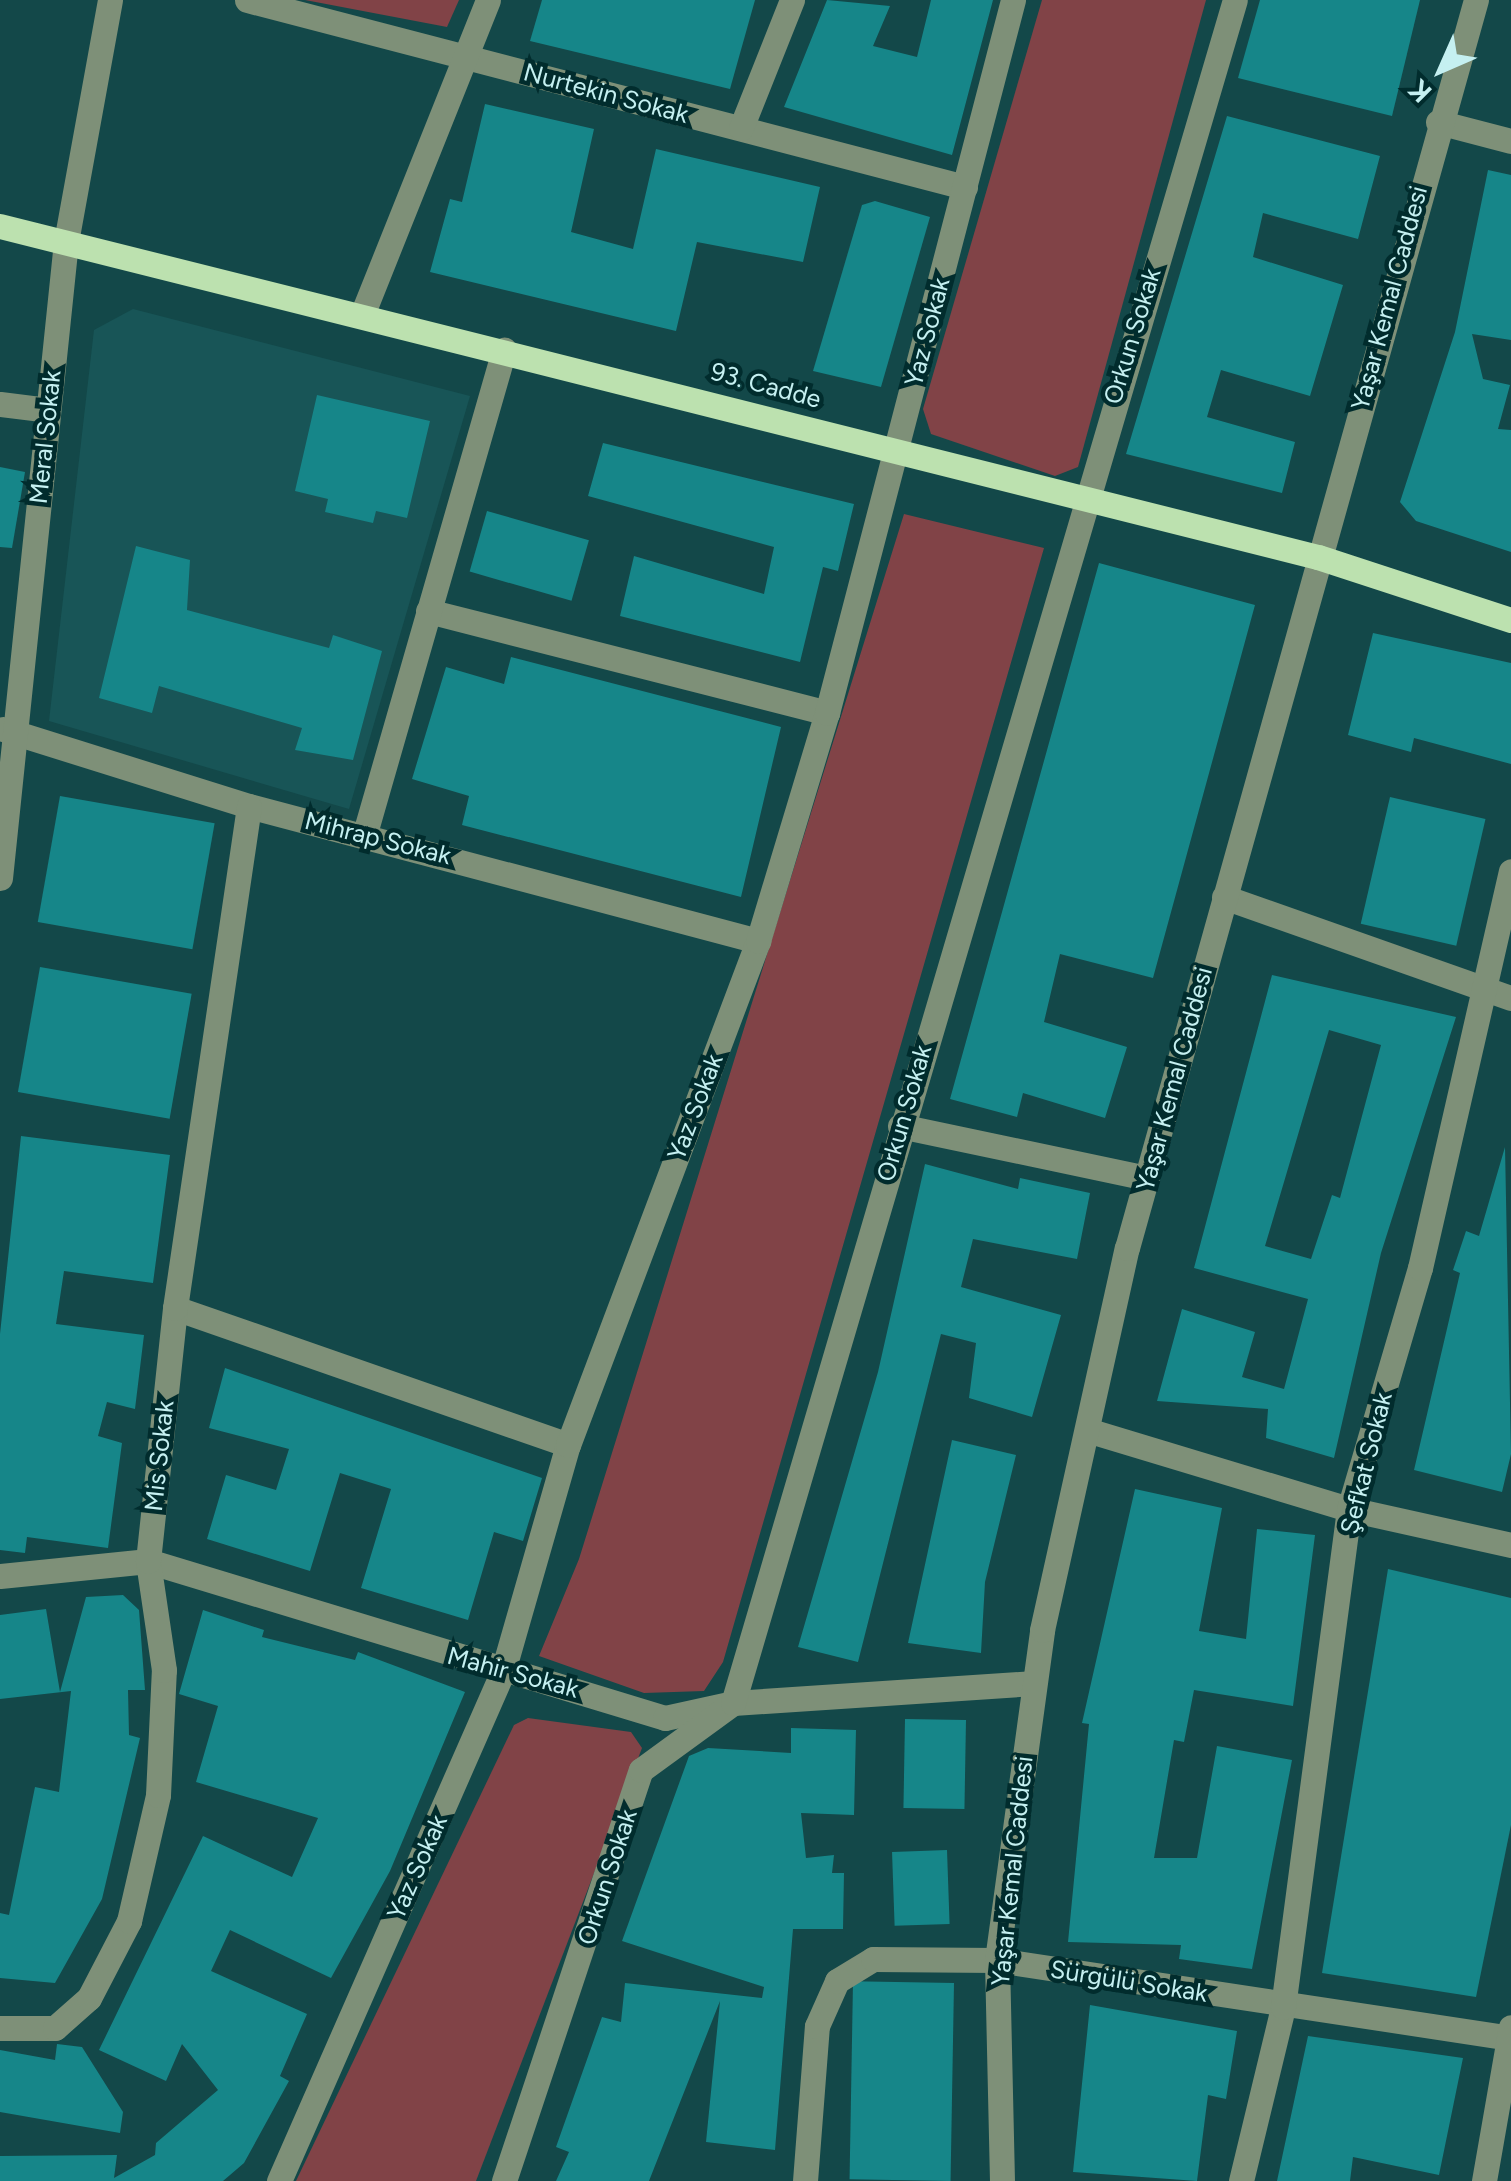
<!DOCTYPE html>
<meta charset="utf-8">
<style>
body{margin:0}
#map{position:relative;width:1511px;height:2181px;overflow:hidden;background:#134849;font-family:Figtree,sans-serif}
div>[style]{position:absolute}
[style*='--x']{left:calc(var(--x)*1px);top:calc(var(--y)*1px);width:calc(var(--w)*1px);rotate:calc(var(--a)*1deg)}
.built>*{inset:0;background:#185557}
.green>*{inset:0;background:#814347}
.building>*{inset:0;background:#168689;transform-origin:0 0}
.minor>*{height:25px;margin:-12.5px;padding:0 12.5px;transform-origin:12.5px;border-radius:12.5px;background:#7e9078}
.major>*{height:25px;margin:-12.5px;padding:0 12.5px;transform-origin:12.5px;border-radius:12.5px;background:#bce1af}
span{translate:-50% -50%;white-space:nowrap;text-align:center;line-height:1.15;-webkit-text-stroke:9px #012c2d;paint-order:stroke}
.street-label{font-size:25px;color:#c5f0f1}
.north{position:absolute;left:1391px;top:20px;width:100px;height:100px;-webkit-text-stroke:8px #012c2d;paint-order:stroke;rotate:225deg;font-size:28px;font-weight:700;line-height:40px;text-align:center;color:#c5f0f1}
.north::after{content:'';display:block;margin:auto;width:35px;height:45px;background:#c5f0f1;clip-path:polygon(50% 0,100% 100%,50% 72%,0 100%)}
</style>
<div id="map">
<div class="built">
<i style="clip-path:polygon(133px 309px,470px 396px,349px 809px,49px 721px,94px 330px)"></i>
</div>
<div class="green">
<i style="clip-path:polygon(305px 0,459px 0,447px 27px)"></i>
<i style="clip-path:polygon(1042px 0,1206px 0,1078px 467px,1055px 476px,931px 434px,923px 409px)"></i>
<i style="clip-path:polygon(904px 514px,1044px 548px,723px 1662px,704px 1691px,644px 1693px,539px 1656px,579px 1559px)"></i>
<i style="clip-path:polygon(528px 1718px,631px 1732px,642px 1748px,476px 2181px,296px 2181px,514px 1725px)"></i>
</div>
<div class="building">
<i style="clip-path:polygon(542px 0,755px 0,730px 89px,530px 41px)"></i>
<i style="clip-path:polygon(827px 0,890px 6px,873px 46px,917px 57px,931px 0,993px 0,952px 155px,784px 107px)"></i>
<i style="clip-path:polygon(1260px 0,1420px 0,1392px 116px,1238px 78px)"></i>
<i style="clip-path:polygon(485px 104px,594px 129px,571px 232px,633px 249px,656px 149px,820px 187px,803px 262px,697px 242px,676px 331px,430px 272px,450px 199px,462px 202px)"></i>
<i style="clip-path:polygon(1227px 116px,1380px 156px,1358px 239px,1263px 213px,1253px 257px,1343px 285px,1310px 396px,1221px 370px,1207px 417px,1295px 442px,1282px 493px,1126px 454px)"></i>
<i style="clip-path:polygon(1488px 170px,1511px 175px,1511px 340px,1472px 334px,1483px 379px,1510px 385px,1498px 429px,1511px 430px,1511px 552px,1416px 521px,1400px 502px,1455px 332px)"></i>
<i style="clip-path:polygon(875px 201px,930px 217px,881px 387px,813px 371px,862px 205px)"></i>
<i style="clip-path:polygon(317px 395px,430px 421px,407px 518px,376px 511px,373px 523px,325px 512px,328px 499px,295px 491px)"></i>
<i style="clip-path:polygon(603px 443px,854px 504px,838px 571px,823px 567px,800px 662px,620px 616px,634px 556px,764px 594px,774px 547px,588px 496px)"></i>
<i style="clip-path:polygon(0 467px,25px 472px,12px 548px,0 547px)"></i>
<i style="left:487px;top:511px;width:106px;height:63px;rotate:16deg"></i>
<i style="clip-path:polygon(136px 546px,190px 560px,187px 610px,329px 648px,333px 635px,382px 651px,353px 760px,295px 750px,302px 728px,159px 686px,152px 713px,99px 698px)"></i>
<i style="clip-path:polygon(1099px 563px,1255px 605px,1153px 978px,1060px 954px,1044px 1022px,1127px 1047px,1105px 1118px,1023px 1093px,1017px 1117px,950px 1099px)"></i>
<i style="clip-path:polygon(1373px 633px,1511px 663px,1511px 764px,1414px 738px,1411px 752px,1348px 735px)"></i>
<i style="clip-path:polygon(511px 657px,781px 727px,741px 897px,462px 825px,469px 796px,412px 779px,446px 667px,504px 684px)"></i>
<i style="left:60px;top:796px;width:157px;height:128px;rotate:10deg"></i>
<i style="left:1390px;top:797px;width:98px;height:130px;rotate:13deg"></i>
<i style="left:40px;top:967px;width:154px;height:127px;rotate:10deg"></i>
<i style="clip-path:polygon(evenodd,1272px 975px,1456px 1017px,1381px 1253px,1334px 1458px,1266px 1438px,1268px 1409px,1157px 1401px,1182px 1309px,1255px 1332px,1242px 1377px,1284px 1389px,1308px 1299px,1194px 1268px,1272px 975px,1329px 1030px,1381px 1045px,1340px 1198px,1332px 1195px,1311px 1259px,1265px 1246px,1329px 1030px)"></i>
<i style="clip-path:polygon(21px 1136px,170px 1155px,153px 1283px,64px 1271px,56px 1324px,144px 1335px,135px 1409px,107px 1402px,98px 1436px,122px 1443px,108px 1548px,27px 1537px,25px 1553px,0 1550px,0 1334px)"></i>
<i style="clip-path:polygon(1505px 1147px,1511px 1454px,1502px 1492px,1414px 1470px,1460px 1273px,1453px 1270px,1466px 1231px,1479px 1236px)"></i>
<i style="clip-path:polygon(925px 1164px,1018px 1189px,1020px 1178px,1090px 1193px,1077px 1259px,973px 1239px,961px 1287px,1061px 1315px,1032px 1417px,969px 1398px,976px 1343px,941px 1334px,858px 1662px,798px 1647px,878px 1372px)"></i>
<i style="clip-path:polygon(225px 1368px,542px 1478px,523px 1541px,494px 1532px,468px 1620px,361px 1588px,391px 1489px,340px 1473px,310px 1571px,207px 1539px,226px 1475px,276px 1490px,289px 1449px,209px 1428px)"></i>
<i style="clip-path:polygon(952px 1440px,1016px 1455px,985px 1582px,981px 1653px,908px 1643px)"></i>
<i style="clip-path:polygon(1135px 1489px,1222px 1508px,1199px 1631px,1246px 1639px,1257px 1529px,1315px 1535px,1293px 1706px,1194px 1690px,1184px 1742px,1174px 1740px,1154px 1858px,1197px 1858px,1217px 1746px,1292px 1760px,1252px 1969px,1179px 1959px,1181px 1945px,1068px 1942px,1089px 1724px,1082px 1723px)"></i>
<i style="clip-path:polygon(1388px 1569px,1511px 1598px,1511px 1825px,1476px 1997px,1322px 1973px)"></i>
<i style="clip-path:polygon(123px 1595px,139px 1610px,145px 1690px,128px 1690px,129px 1735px,140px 1738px,102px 1899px,55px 1983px,0 1978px,0 1913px,9px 1915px,35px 1787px,59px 1792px,71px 1691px,0 1699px,0 1615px,46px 1609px,60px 1692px,86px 1597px)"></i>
<i style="clip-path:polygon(203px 1610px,264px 1630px,262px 1637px,355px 1660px,358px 1652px,465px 1692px,390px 1871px,331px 1978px,230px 1930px,211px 1971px,307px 2014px,280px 2076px,289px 2081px,244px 2163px,223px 2181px,0 2181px,0 2156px,117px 2155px,114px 2178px,155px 2155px,156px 2143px,218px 2090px,182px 2044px,166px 2081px,99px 2050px,203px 1836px,292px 1877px,318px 1818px,196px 1782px,218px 1706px,179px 1694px)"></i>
<i style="left:905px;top:1719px;width:61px;height:89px;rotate:1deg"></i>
<i style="clip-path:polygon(791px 1728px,856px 1730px,854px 1815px,801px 1813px,806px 1858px,834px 1855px,832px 1873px,844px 1873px,843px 1929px,793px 1929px,775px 2150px,706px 2142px,720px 2001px,649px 2181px,556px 2181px,569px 2152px,556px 2147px,602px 2017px,621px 2022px,625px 1983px,762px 1998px,764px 1987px,622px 1941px,689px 1756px,708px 1748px,791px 1753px)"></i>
<i style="left:947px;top:1850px;width:74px;height:55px;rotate:88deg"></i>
<i style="left:954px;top:1983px;width:198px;height:101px;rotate:91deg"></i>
<i style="clip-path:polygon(1090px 2005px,1237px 2031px,1226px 2099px,1208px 2095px,1197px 2181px,1073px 2172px)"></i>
<i style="clip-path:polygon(1308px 2036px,1463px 2058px,1439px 2175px,1353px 2157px,1350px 2181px,1277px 2181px)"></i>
<i style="clip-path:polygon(57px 2044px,82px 2047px,123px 2112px,120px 2133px,0 2112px,0 2050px,55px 2060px)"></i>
</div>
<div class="minor">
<i style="--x:247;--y:0;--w:742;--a:14.6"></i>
<i style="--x:1438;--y:122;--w:75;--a:14.6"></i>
<i style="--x:741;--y:128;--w:138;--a:-68.3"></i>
<i style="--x:362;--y:315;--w:339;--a:-68.2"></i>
<i style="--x:0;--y:404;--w:48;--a:7.1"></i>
<i style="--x:428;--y:611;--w:412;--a:14.3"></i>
<i style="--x:3;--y:729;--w:258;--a:17.4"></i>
<i style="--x:249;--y:806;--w:527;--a:14.85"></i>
<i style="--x:365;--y:833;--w:503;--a:-73.94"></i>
<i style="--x:0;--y:878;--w:639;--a:-84.08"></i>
<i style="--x:66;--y:242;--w:246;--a:-79.7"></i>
<i style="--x:1224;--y:897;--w:304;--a:19.4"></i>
<i style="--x:900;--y:1126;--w:251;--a:11.9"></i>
<i style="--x:175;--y:1308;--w:416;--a:19.2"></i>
<i style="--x:1087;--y:1430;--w:274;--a:16.8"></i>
<i style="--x:1349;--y:1509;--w:166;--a:12.5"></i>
<i style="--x:0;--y:1576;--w:149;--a:-5.8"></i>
<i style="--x:148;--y:1561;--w:540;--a:16.89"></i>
<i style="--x:665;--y:1718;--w:70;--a:-12.4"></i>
<i style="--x:733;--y:1703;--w:302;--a:-3.8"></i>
<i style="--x:0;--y:2028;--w:55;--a:0"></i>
<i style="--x:55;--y:2028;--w:45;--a:-41.4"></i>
<i style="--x:89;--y:1998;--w:87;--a:-62.5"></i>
<i style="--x:129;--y:1921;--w:129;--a:-77"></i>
<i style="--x:158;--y:1795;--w:125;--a:-87.3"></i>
<i style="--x:164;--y:1670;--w:110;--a:-98.4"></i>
<i style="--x:148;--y:1561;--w:254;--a:-83.9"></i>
<i style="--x:175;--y:1308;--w:507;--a:-81.61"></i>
<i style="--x:279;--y:2181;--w:557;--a:-66.29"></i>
<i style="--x:503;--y:1671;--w:235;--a:-74"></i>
<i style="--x:568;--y:1445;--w:539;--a:-69.34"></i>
<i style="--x:758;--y:941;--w:238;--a:-73.2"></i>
<i style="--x:827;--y:713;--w:737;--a:-75.38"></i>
<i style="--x:504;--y:2181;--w:433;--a:-71.6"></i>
<i style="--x:641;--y:1770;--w:114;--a:-36.1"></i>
<i style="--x:733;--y:1703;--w:1775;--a:-73.58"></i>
<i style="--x:805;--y:2181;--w:155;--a:-85.6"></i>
<i style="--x:817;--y:2026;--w:49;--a:-66"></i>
<i style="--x:837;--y:1981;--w:42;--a:-31.4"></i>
<i style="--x:873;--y:1959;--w:124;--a:0.5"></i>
<i style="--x:997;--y:1960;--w:520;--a:8.63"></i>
<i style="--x:1002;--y:2181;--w:221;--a:-91.3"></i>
<i style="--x:997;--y:1960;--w:333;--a:-82.2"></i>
<i style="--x:1042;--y:1630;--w:391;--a:-77.5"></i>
<i style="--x:1127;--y:1248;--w:1296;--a:-74.38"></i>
<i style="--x:1241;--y:2181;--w:179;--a:-76.4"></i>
<i style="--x:1283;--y:2007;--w:502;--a:-82.45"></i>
<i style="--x:1349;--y:1509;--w:251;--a:-73.6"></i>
<i style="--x:1420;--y:1268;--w:407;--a:-77.1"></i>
<i style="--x:1484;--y:2181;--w:156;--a:-80.1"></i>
</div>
<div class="major">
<i style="--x:0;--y:226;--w:1359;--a:14.1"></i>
<i style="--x:1318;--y:557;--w:203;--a:18.1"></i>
</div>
<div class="street-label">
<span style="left:606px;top:93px;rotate:15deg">Nurtekin Sokak</span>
<span style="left:1389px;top:298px;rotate:-75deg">Yaşar Kemal Caddesi</span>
<span style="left:927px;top:332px;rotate:-75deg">Yaz Sokak</span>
<span style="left:1132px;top:336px;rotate:-73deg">Orkun Sokak</span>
<span style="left:766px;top:385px;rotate:15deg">93. Cadde</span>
<span style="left:45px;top:437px;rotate:-84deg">Meral Sokak</span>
<span style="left:378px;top:838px;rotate:14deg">Mihrap Sokak</span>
<span style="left:1174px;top:1079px;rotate:-75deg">Yaşar Kemal Caddesi</span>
<span style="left:695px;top:1107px;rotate:-69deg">Yaz Sokak</span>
<span style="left:904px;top:1113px;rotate:-74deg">Orkun Sokak</span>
<span style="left:159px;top:1456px;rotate:-84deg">Mis Sokak</span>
<span style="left:1366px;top:1463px;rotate:-76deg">Şefkat Sokak</span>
<span style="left:513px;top:1672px;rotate:15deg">Mahir Sokak</span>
<span style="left:417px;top:1867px;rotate:-66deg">Yaz Sokak</span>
<span style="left:1012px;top:1871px;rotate:-84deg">Yaşar Kemal Caddesi</span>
<span style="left:607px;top:1877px;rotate:-72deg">Orkun Sokak</span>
<span style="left:1129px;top:1981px;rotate:9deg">Sürgülü Sokak</span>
</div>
<div class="north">K</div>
</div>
